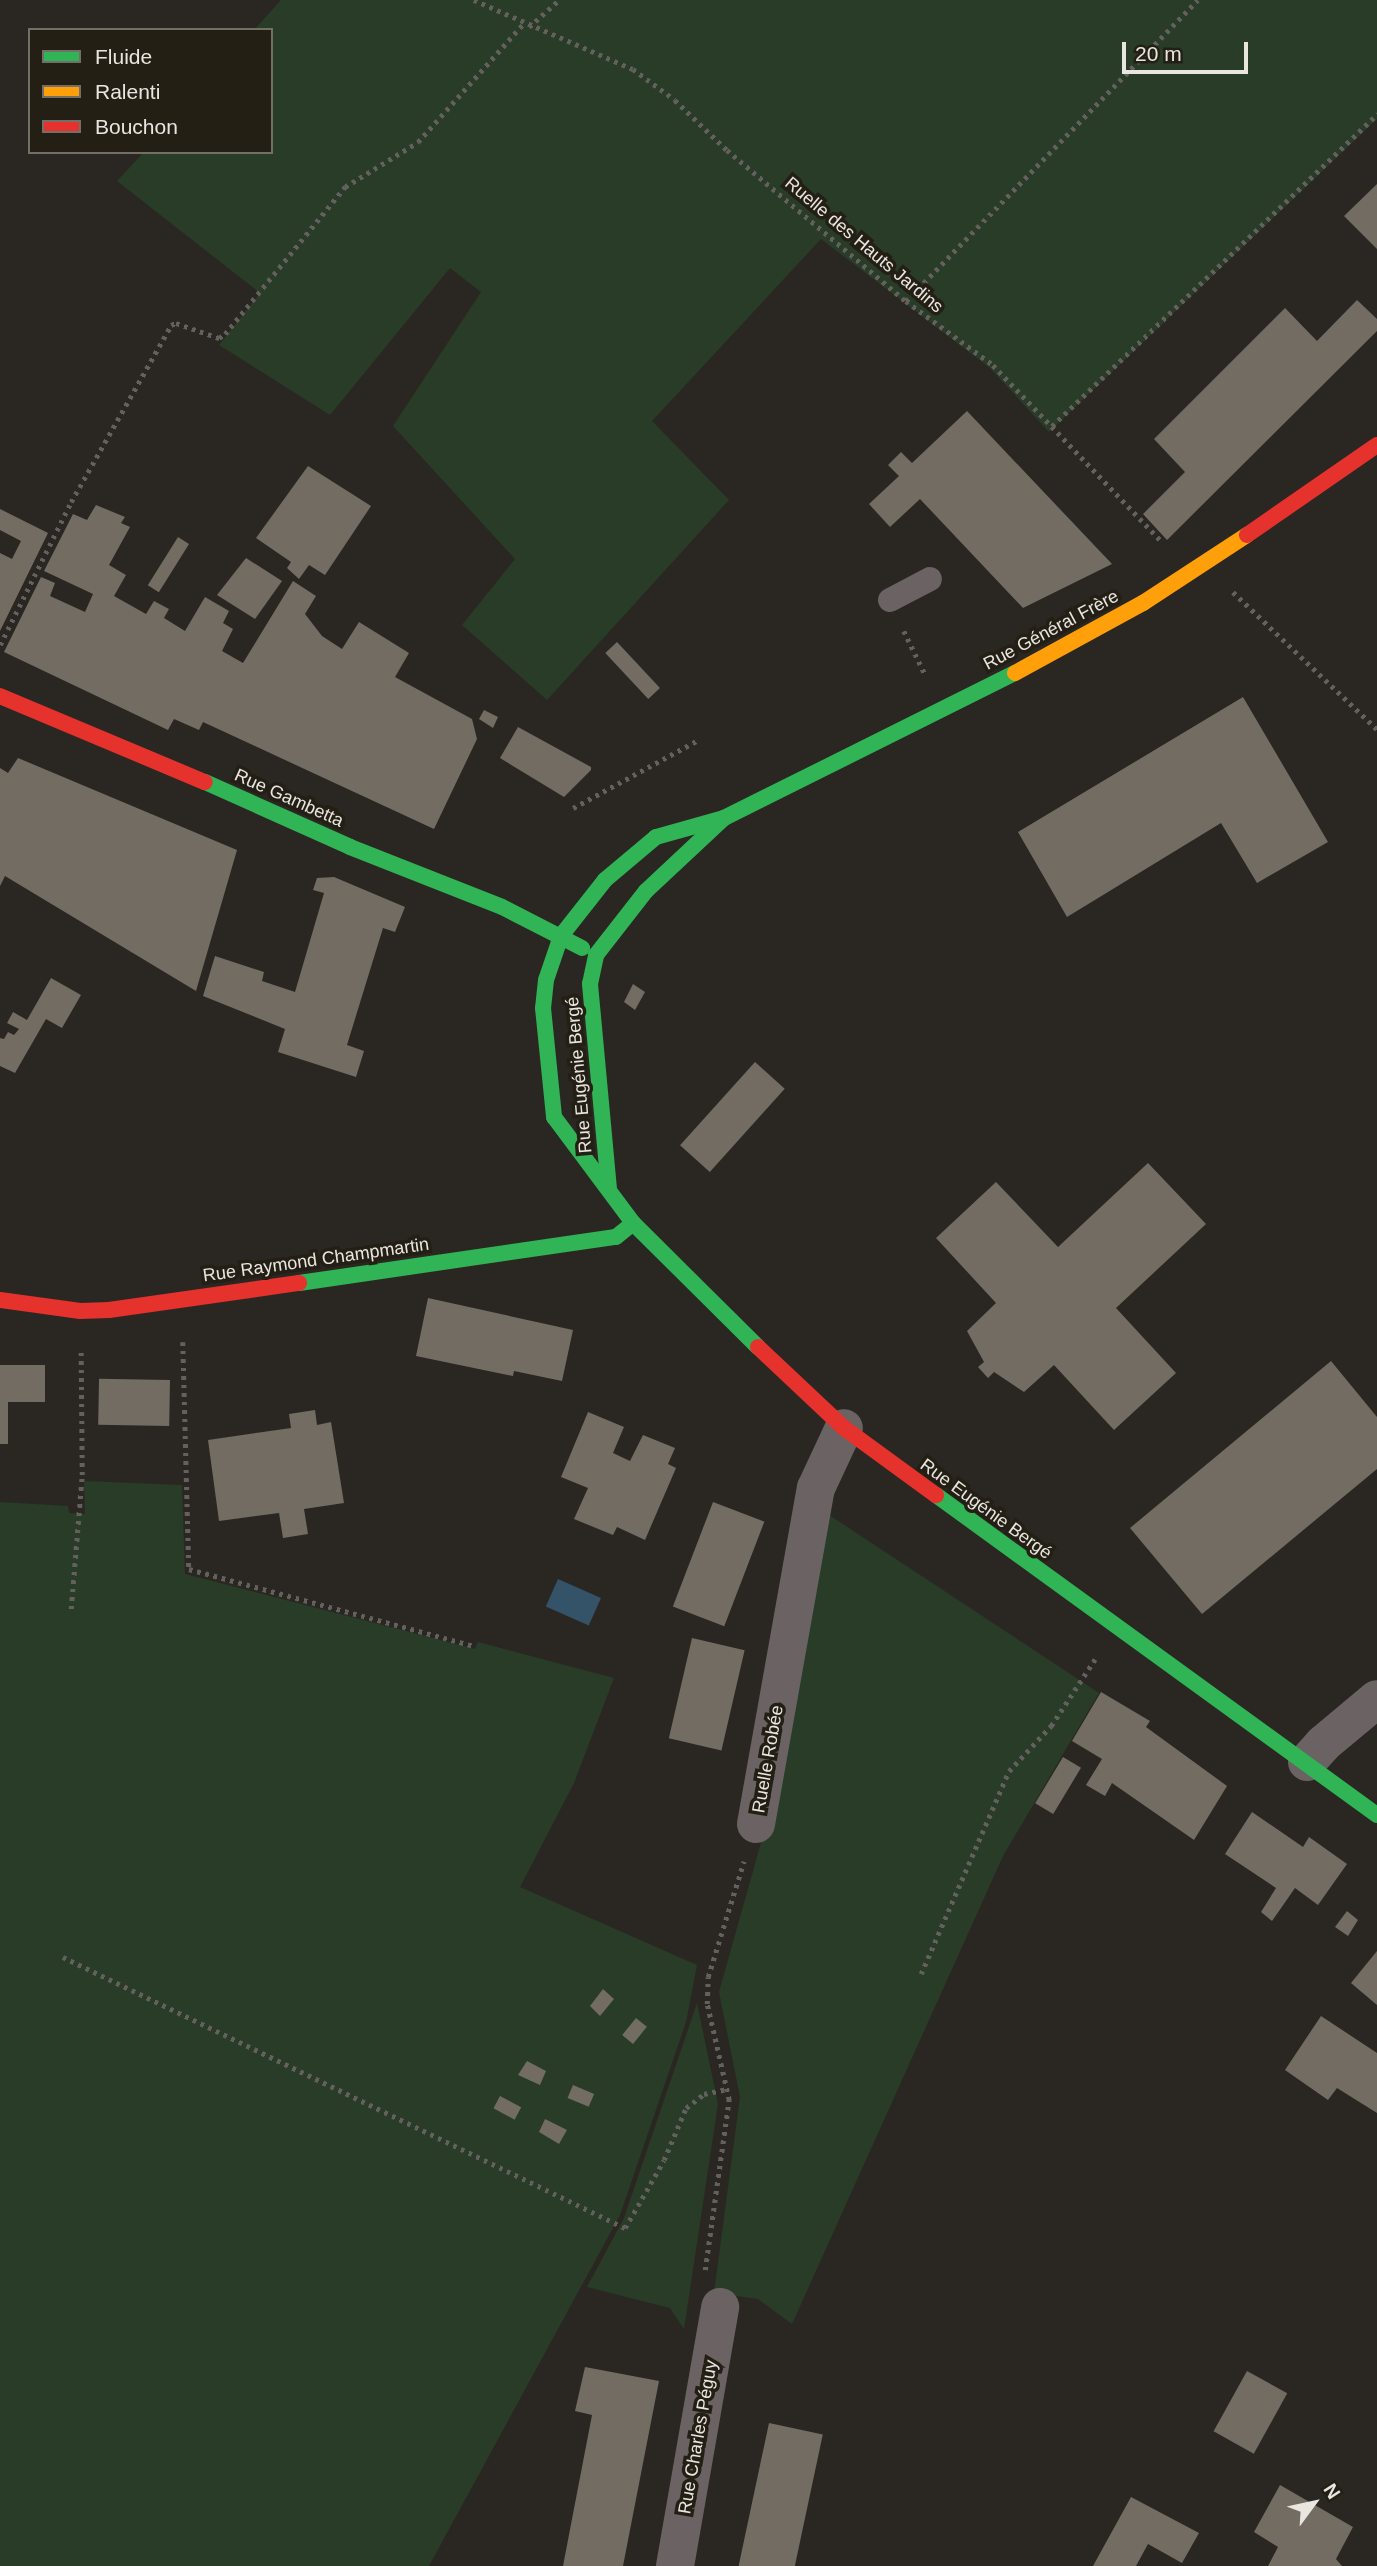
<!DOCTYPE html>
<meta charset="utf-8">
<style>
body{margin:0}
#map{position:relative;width:1377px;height:2566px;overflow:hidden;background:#2a2722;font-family:Arial,sans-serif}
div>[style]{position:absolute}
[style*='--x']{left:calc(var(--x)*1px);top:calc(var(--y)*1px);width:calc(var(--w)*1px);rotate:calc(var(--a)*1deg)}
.green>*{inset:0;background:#283c28}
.water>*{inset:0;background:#345368;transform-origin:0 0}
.building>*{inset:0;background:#726c63;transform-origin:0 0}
.path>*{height:4.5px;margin-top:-2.25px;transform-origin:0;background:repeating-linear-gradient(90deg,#64605e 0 3.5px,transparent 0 8.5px)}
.lane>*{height:24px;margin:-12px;padding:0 12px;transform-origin:12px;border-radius:12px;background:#6b6363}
.street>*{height:38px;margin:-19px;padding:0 19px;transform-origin:19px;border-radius:19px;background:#6b6363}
.fast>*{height:16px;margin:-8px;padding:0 8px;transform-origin:8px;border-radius:8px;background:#30b455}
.slow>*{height:16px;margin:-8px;padding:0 8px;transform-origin:8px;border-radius:8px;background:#ff9f0a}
.jam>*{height:16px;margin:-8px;padding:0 8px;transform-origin:8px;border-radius:8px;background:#e5322d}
span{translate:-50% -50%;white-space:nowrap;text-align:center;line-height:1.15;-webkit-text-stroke:7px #241f15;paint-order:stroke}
.street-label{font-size:18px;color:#e9e5df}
.legend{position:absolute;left:28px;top:28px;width:245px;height:126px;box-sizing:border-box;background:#241f15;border:2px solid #736e66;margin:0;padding:9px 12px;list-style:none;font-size:21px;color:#e9e5df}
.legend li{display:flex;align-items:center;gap:14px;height:35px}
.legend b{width:35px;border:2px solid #736e66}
.north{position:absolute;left:1279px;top:2468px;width:70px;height:70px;-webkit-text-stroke:5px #241f15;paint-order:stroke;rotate:57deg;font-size:19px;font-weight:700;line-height:28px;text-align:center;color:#e9e5df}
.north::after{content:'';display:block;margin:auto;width:24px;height:32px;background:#e9e5df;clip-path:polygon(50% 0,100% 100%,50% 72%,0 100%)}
.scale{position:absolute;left:1122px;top:42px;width:126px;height:32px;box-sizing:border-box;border:4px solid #e9e5df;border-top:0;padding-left:9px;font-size:21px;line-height:24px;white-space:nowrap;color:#e9e5df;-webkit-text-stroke:5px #241f15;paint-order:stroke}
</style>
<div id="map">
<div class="green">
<i style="clip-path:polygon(281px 0,1377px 0,1377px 119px,1049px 432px,990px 368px,821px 239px,652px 421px,729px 500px,547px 700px,462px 625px,515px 559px,393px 426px,481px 292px,450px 268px,330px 415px,219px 345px,260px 293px,117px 181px,144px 152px,271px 152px,271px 30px,254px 30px)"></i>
<i style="clip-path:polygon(84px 1481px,182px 1485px,185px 1574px,475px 1649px,478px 1642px,614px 1678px,574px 1783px,520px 1887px,697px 1965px,686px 2022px,620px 2215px,429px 2566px,0 2566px,0 1502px,68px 1506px,69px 1513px,85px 1514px)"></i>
<i style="clip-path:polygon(820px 1509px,1099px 1693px,1003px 1856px,792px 2324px,758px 2299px,714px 2293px,740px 2097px,719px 1992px,766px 1825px)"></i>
<i style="clip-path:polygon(697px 2003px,718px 2104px,684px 2329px,670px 2308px,587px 2287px,624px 2218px)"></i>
</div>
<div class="water">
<i style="left:558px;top:1579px;width:47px;height:30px;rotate:24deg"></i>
</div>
<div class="building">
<i style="clip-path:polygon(1377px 184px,1377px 249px,1344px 216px)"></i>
<i style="clip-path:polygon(1357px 300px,1377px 319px,1377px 331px,1167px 540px,1143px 514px,1185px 472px,1154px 439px,1285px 308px,1317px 341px)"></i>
<i style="clip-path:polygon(967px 411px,1001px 447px,1112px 564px,1023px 608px,920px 499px,890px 527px,869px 504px,899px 476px,888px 465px,901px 452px,912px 463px)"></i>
<i style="clip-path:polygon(308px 466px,371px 506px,325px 575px,309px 565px,299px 579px,287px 568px,291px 562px,256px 538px)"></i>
<i style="clip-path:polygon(96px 505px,125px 517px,121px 523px,130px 527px,109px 565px,126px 575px,114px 596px,146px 614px,154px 601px,169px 609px,164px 618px,185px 631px,205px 597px,229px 611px,223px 623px,233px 629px,222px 651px,243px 663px,293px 581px,316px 596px,305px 614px,322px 636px,342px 649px,359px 622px,409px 653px,395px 677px,472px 719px,477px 739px,434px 829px,203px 722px,199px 730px,174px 719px,168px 730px,4px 652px,41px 577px,55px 583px,50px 596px,85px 612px,93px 594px,44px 571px,73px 514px,87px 520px)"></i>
<i style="clip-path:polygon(0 509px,48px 533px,0 631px,0 553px,12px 559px,21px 541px,0 530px)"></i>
<i style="left:178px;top:537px;width:13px;height:57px;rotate:32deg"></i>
<i style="clip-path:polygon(246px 558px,282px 581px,255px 619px,217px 595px)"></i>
<i style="left:617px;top:642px;width:63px;height:16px;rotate:47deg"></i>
<i style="clip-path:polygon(1243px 697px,1328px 842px,1257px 883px,1221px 823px,1067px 917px,1018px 832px)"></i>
<i style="clip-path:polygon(484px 710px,498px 717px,493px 728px,479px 719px)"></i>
<i style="clip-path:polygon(518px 727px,591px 767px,591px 770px,564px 797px,500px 758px)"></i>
<i style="clip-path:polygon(18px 758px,237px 850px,196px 991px,5px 876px,0 886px,0 768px,8px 773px)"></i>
<i style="clip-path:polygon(334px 877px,405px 907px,395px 932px,383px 928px,347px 1045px,364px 1051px,356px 1077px,278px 1052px,285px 1029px,203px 996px,215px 956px,264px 972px,262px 981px,295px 992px,324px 893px,313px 890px,317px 878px)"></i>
<i style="clip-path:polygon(51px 978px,81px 995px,62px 1028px,46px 1019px,15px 1073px,0 1066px,0 1038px,4px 1039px,8px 1032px,14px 1035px,19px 1029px,7px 1023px,13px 1012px,27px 1020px)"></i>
<i style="clip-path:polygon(633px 984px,645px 992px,635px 1010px,624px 1002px)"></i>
<i style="left:755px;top:1062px;width:40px;height:112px;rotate:42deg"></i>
<i style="clip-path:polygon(1148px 1163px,1206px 1224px,1116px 1308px,1176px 1373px,1114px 1430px,1054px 1365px,1024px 1392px,994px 1372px,988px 1378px,978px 1367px,984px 1362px,967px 1331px,996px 1303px,936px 1238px,996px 1182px,1058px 1247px)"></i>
<i style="clip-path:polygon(428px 1298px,573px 1330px,562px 1381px,514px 1371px,513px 1376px,416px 1356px)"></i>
<i style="clip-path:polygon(1331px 1361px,1377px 1417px,1377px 1469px,1202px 1614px,1130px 1528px)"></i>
<i style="clip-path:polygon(0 1365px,45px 1365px,45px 1402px,8px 1402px,8px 1444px,0 1444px)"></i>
<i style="left:170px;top:1380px;width:46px;height:71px;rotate:91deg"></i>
<i style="clip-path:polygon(315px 1410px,317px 1425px,331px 1422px,344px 1503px,304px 1509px,308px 1534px,283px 1538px,279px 1513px,219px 1521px,208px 1440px,291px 1428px,289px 1414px)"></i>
<i style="clip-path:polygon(588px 1412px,624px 1427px,613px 1453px,630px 1461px,643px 1435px,675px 1448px,668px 1464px,676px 1468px,645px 1540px,617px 1527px,613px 1535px,574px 1519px,588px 1488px,561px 1477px)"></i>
<i style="left:713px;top:1502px;width:55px;height:112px;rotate:21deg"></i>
<i style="left:692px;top:1638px;width:54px;height:103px;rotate:13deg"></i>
<i style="clip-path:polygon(1101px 1692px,1150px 1721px,1146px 1727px,1227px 1786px,1194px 1840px,1112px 1783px,1105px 1796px,1086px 1785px,1102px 1759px,1072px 1741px)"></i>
<i style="left:1063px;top:1757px;width:21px;height:54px;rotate:31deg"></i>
<i style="clip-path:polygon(1252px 1812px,1303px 1847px,1309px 1837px,1347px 1864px,1318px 1905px,1295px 1888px,1272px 1921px,1261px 1912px,1276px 1888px,1225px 1854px)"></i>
<i style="clip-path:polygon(1347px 1911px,1358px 1920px,1348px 1936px,1335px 1927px)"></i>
<i style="clip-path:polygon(1377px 1951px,1377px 2005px,1351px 1983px)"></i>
<i style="clip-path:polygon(603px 1989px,614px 1999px,600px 2016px,590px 2006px)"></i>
<i style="clip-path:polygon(1321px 2016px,1377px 2053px,1377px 2113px,1337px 2088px,1328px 2100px,1285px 2070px)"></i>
<i style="left:636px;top:2018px;width:14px;height:22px;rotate:39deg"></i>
<i style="clip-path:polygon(527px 2061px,546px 2071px,540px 2085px,518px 2075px)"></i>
<i style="left:573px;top:2085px;width:23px;height:14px;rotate:23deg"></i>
<i style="left:500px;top:2096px;width:24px;height:14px;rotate:28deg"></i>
<i style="clip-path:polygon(545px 2119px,567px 2130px,559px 2144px,539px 2132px)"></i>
<i style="clip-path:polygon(585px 2367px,659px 2381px,623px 2566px,563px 2566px,592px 2415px,575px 2411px)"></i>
<i style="left:1247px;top:2371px;width:46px;height:69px;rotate:29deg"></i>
<i style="left:769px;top:2423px;width:55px;height:146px;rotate:12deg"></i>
<i style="clip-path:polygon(1280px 2485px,1353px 2527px,1336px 2559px,1342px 2566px,1268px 2566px,1278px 2547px,1254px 2532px)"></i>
<i style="clip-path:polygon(1131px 2497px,1199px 2533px,1182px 2563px,1148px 2544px,1136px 2566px,1093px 2566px)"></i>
</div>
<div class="path">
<i style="--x:474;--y:0;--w:173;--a:23.5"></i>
<i style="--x:633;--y:69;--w:52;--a:36.4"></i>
<i style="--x:675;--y:100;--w:72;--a:43.9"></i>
<i style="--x:727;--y:150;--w:234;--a:40.2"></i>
<i style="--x:906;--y:301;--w:108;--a:36.3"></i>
<i style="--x:993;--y:365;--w:245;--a:46.3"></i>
<i style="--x:529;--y:27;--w:40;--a:-42"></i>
<i style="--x:906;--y:301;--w:419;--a:-45.9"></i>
<i style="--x:1052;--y:426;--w:451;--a:-43.8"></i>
<i style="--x:1233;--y:592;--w:199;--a:43.6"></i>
<i style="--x:904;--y:631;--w:48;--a:64"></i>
<i style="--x:0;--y:645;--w:160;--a:-63.6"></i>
<i style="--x:71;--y:502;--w:203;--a:-60.5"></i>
<i style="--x:171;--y:325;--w:5;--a:-22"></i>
<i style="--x:176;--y:323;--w:46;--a:19.2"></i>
<i style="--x:219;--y:338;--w:7;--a:-34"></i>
<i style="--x:225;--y:334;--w:190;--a:-50.8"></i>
<i style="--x:345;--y:187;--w:86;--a:-31.7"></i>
<i style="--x:418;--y:142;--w:158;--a:-48.3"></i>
<i style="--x:573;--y:808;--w:142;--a:-28.5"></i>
<i style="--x:183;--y:1342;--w:227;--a:88.5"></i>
<i style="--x:189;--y:1569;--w:295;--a:15.1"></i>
<i style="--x:71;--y:1609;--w:134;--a:-85.3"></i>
<i style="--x:82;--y:1475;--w:125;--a:-90.5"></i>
<i style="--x:63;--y:1957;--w:624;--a:25.74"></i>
<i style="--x:625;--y:2228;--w:78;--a:-60.2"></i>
<i style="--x:664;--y:2160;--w:56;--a:-67.1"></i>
<i style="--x:686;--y:2108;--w:23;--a:-38"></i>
<i style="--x:704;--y:2094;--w:25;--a:-12"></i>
<i style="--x:921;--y:1974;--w:221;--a:-66.6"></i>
<i style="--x:1009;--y:1771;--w:62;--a:-47"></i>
<i style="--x:1051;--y:1726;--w:80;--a:-56.7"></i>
<i style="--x:705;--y:2270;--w:172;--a:-82"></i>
<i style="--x:729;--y:2100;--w:98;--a:-102.9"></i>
<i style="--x:707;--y:2004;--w:27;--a:-88"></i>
<i style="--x:708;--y:1977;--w:121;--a:-72.8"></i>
</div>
<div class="lane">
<i style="--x:890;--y:600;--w:45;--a:-27.7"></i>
</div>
<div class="street">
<i style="--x:1307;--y:1762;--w:24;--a:-48"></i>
<i style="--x:1323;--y:1744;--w:70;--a:-39.8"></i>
<i style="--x:756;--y:1824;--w:341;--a:-79.9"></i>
<i style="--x:816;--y:1488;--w:66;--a:-65"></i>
<i style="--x:675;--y:2566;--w:263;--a:-80.1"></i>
</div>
<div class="fast">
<i style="--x:205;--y:782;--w:159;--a:24.1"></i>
<i style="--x:350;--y:847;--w:163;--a:21.5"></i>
<i style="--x:502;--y:907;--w:90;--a:27.1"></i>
<i style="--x:724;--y:818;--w:71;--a:164.4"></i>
<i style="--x:656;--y:837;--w:67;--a:139.9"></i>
<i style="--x:605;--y:880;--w:71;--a:128.2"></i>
<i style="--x:561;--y:936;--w:46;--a:108.8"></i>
<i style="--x:546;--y:980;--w:28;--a:96"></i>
<i style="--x:543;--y:1008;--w:110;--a:84.2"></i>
<i style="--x:554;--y:1117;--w:132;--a:53.3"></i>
<i style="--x:633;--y:1223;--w:176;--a:44.8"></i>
<i style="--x:609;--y:1189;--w:206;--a:-95.3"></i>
<i style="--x:590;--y:984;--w:30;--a:-78"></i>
<i style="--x:596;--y:955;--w:81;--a:-52"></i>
<i style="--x:646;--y:891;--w:107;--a:-43.1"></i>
<i style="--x:724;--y:818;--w:325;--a:-26.5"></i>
<i style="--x:299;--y:1283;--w:320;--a:-8.3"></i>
<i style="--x:616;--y:1237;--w:22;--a:-39"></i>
<i style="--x:936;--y:1495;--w:545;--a:35.97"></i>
</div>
<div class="slow">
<i style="--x:1015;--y:673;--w:146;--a:-28.7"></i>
<i style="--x:1143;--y:603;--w:124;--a:-33.2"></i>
</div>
<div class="jam">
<i style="--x:1247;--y:535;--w:158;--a:-34.7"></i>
<i style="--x:0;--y:696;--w:222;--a:22.8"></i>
<i style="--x:0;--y:1300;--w:81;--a:7.8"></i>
<i style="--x:80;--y:1311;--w:29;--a:-2"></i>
<i style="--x:109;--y:1310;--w:192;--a:-8.1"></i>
<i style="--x:758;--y:1347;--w:118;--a:43.3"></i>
<i style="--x:844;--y:1428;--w:114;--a:36.1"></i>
</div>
<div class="street-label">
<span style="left:864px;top:245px;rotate:40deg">Ruelle des Hauts Jardins</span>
<span style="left:1051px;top:630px;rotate:-28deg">Rue Général Frère</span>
<span style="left:289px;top:798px;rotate:24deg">Rue Gambetta</span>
<span style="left:579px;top:1075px;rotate:-95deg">Rue Eugénie Bergé</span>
<span style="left:316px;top:1260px;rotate:-8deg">Rue Raymond Champmartin</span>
<span style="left:986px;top:1509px;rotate:36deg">Rue Eugénie Bergé</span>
<span style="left:768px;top:1759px;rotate:-80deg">Ruelle Robée</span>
<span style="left:698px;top:2437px;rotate:-80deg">Rue Charles Péguy</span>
</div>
<ul class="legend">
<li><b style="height:9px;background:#30b455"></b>Fluide</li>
<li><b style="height:9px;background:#ff9f0a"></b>Ralenti</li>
<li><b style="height:9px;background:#e5322d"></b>Bouchon</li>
</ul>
<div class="north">N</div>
<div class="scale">20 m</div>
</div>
